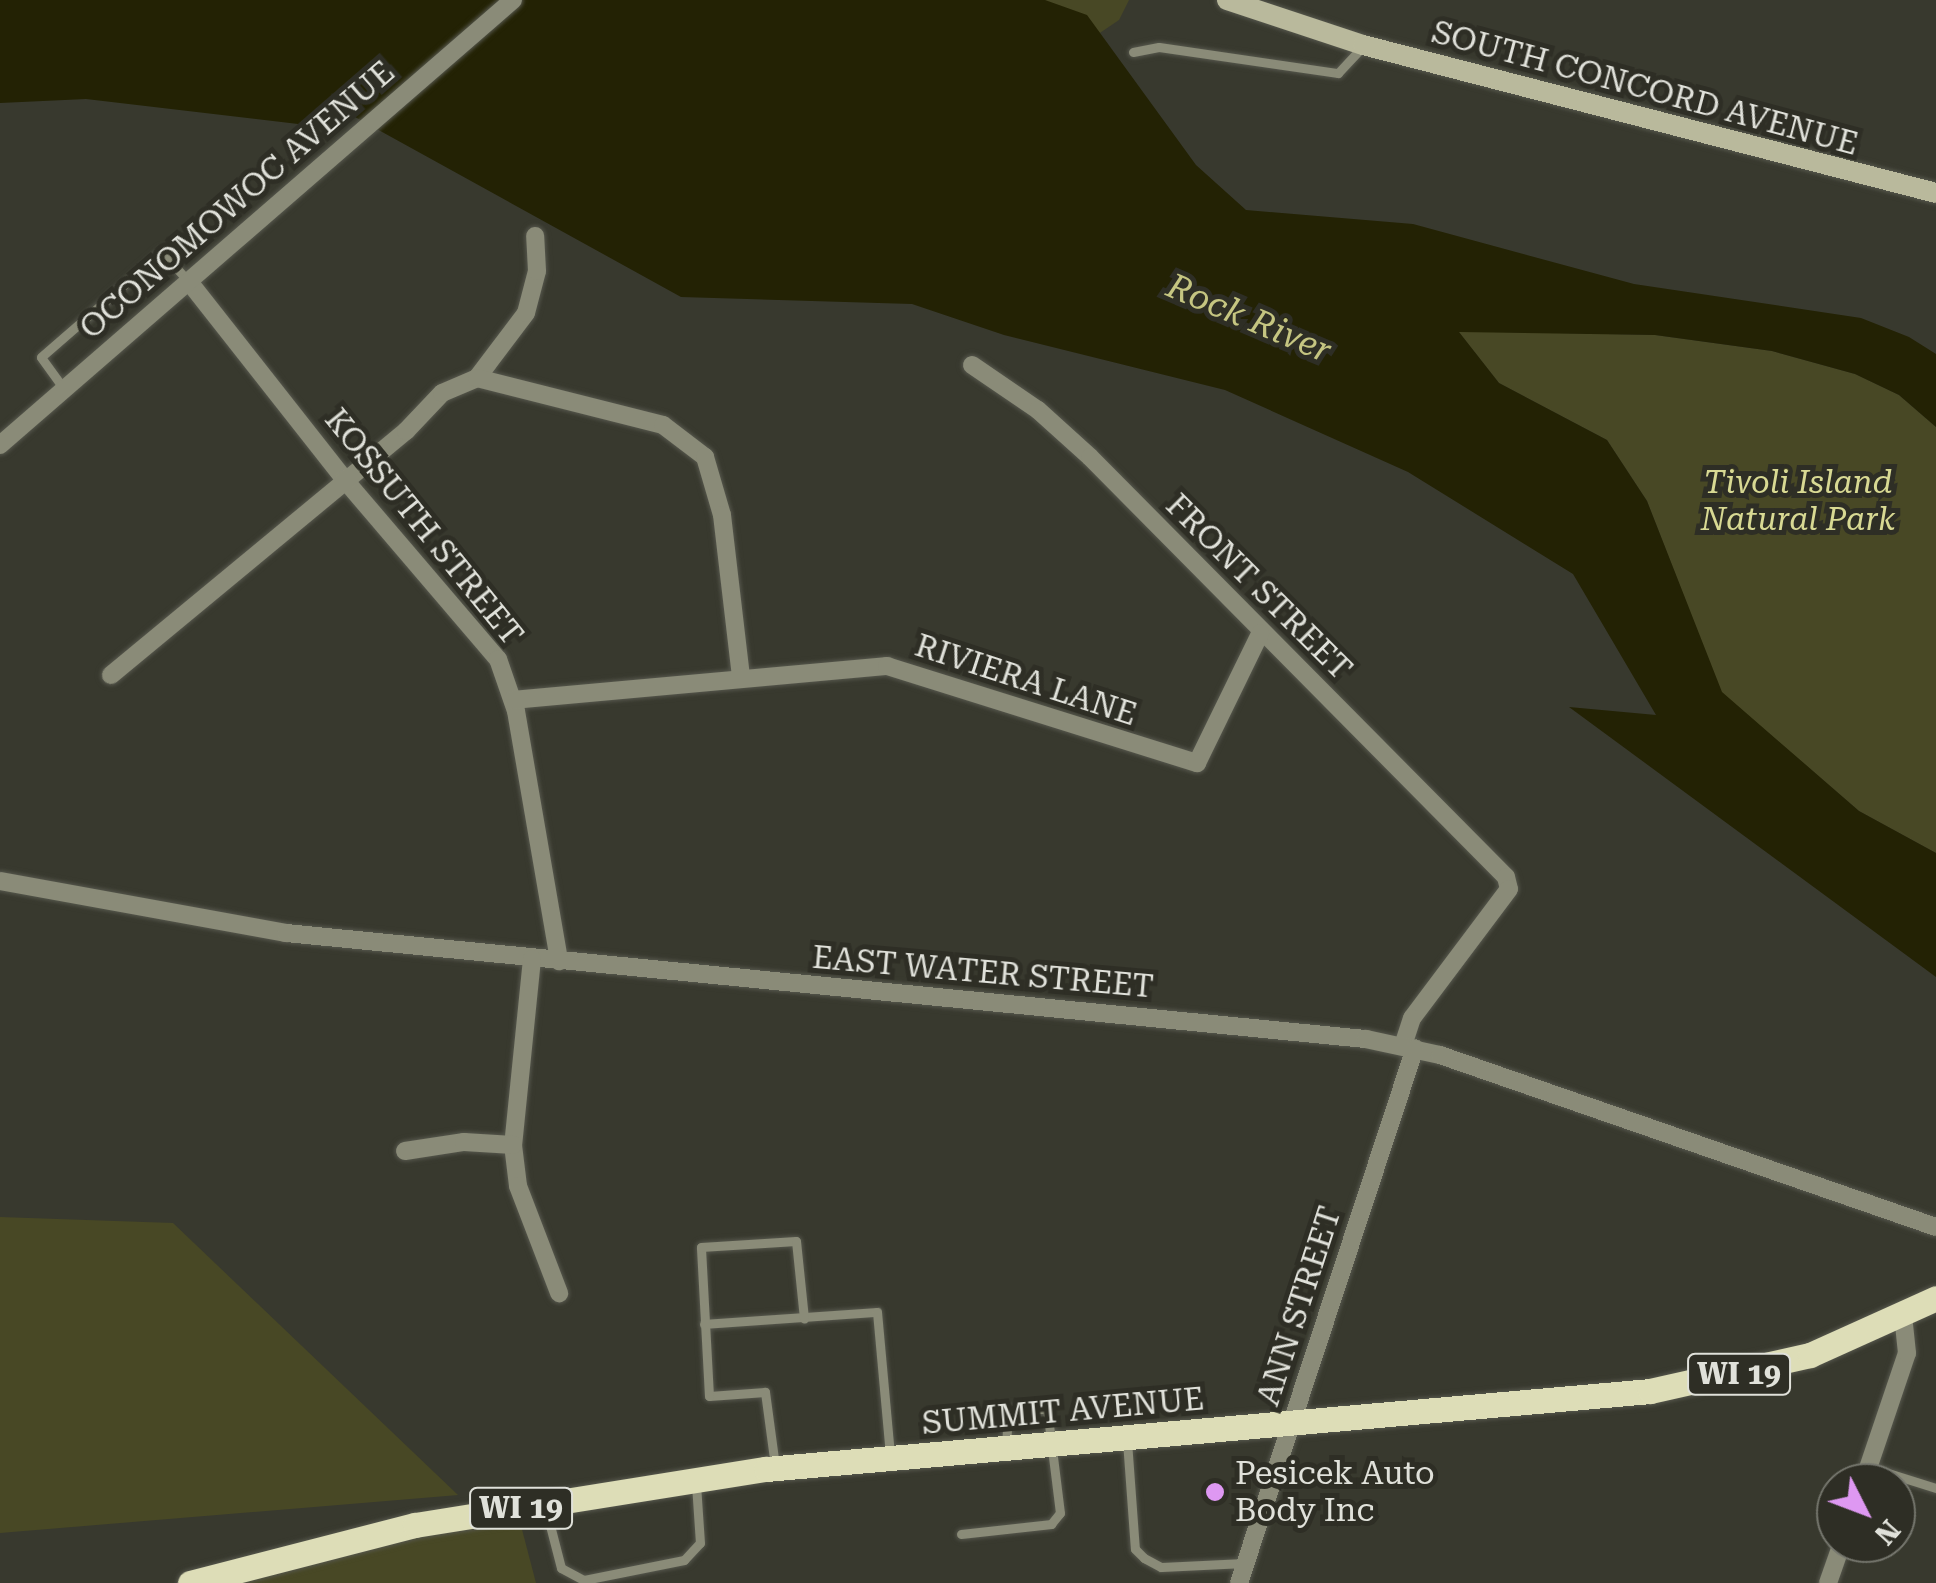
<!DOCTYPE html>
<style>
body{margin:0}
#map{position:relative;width:1936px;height:1583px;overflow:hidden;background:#38392e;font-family:"Roboto Serif",serif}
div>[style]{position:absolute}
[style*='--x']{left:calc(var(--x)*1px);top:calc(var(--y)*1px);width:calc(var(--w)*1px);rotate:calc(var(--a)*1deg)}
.green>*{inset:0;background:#484825}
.water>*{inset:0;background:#232204}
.roads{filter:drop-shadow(0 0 2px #56574d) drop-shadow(0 0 2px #56574d)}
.lane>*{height:9px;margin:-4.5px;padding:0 4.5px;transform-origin:4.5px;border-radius:4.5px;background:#8a8b78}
.street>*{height:18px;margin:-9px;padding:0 9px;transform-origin:9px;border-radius:9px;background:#8a8b78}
.secondary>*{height:20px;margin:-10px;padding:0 10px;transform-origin:10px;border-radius:10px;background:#b9b99c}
.primary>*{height:25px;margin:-12.5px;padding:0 12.5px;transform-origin:12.5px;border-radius:12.5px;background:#ddddb7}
.dots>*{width:28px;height:28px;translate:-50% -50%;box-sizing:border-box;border:5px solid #2e2e25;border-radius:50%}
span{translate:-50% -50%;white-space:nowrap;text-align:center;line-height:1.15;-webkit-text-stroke:10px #2e2e25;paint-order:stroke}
.shield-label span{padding:2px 8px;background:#2e2e25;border:2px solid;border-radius:8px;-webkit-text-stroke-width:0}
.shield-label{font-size:30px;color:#e0e1da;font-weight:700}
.street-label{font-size:32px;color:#e0e1da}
.park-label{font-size:32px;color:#d8d993;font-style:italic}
.poi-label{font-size:32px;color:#e0e1da}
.left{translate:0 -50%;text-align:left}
.water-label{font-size:35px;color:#c5c581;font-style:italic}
.north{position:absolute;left:1816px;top:1463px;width:100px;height:100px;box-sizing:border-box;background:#2e2e25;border:2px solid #75766d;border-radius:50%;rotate:132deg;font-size:28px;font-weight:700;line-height:40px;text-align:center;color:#e0e1da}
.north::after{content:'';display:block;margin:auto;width:35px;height:45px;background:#de98f2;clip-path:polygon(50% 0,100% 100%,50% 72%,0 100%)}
</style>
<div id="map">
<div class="green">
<i style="clip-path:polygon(969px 0,1129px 0,1119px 20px,1082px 45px)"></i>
<i style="clip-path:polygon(1458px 331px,1655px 335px,1772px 351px,1855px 374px,1899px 395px,1936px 427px,1936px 853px,1859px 811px,1721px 692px,1647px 501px,1607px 440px,1499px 383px)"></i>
<i style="clip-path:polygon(0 1217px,173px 1223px,458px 1495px,0 1533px)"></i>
<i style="clip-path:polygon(519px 1518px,536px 1583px,219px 1583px,362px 1545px)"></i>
</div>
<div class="water">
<i style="clip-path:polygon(0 0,1045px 0,1087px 15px,1196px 165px,1246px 210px,1413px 224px,1634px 284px,1861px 318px,1909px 337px,1936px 354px,1936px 427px,1899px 395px,1855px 374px,1772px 351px,1655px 335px,1459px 332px,1499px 383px,1607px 440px,1647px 501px,1722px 692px,1859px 811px,1936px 853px,1936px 977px,1569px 707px,1656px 715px,1573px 574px,1408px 472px,1225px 390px,1004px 335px,912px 304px,681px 297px,355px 117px,315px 126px,86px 99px,0 103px)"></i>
</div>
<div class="roads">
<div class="lane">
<i style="--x:1133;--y:52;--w:26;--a:-11"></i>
<i style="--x:1159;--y:47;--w:181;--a:8.3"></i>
<i style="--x:1338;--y:73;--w:35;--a:-47"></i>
<i style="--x:64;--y:389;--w:39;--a:-126"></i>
<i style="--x:41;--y:357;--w:160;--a:-41"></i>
<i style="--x:162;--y:252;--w:39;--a:48"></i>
<i style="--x:704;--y:1324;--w:173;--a:-4"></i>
<i style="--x:877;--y:1312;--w:143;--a:84.8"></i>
<i style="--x:1127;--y:1441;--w:108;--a:85.8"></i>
<i style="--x:1135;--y:1549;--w:13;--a:45"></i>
<i style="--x:1144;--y:1558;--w:19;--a:28"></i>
<i style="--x:1161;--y:1567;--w:84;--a:-2.7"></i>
<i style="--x:775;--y:1466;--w:75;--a:-97.7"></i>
<i style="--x:765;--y:1392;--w:56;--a:175.9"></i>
<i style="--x:709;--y:1396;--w:149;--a:-93.1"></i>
<i style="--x:701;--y:1247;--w:95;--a:-3.6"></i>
<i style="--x:796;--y:1241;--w:78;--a:84.1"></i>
<i style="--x:1869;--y:1467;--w:70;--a:17.4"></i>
<i style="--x:545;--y:1506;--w:64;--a:75.5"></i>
<i style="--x:561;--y:1568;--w:26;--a:28"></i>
<i style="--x:584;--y:1580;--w:102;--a:-11.3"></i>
<i style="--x:684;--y:1560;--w:23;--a:-47"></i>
<i style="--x:700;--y:1543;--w:59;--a:-93.9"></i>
<i style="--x:961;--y:1534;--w:91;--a:-6.3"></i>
<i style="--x:1051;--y:1524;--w:14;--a:-51"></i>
<i style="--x:1060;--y:1513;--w:105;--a:-97.1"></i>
<i style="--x:1047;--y:1409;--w:39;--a:179"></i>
<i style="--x:1008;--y:1410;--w:35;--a:93"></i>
</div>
<div class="street">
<i style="--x:190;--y:283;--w:249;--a:51.8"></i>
<i style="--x:344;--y:479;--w:237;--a:49.5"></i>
<i style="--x:498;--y:659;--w:55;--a:70.9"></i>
<i style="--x:516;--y:711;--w:254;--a:80.2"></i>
<i style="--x:972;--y:365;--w:80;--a:34.3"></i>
<i style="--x:1038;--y:410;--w:70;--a:42.1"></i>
<i style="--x:1090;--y:457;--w:591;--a:45.27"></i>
<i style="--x:1506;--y:877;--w:12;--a:76"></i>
<i style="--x:1509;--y:889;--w:161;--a:126.9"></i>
<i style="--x:1412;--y:1018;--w:29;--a:108"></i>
<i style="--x:477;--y:378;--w:81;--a:-53"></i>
<i style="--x:526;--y:313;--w:43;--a:-75.3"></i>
<i style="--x:537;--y:271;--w:35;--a:-93"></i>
<i style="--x:0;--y:445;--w:679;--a:-40.94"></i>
<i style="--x:111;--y:675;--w:383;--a:-39.6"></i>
<i style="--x:406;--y:431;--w:52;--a:-46.5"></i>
<i style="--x:442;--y:393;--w:38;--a:-23"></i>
<i style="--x:477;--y:378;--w:192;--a:14.2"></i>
<i style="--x:663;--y:425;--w:53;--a:37.3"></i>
<i style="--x:705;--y:457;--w:60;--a:73.7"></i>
<i style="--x:722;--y:515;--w:163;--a:83.3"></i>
<i style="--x:513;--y:700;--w:376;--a:-5.2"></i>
<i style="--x:887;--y:666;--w:325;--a:17.4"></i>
<i style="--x:1197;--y:763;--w:144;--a:-64"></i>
<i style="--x:0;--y:881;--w:291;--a:10.3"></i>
<i style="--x:286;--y:933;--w:1085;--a:5.61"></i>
<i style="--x:1366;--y:1039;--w:76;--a:12.2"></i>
<i style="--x:1440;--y:1055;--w:525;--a:19.13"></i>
<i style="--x:532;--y:959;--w:187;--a:95.8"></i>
<i style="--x:513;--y:1145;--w:41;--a:83"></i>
<i style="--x:518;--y:1186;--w:115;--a:69"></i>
<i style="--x:405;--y:1151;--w:60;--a:-8.7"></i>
<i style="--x:464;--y:1142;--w:49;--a:3.5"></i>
<i style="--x:1863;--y:1483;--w:137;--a:-71.3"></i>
<i style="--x:1907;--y:1353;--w:36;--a:-96"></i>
<i style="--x:1239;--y:1583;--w:563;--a:-71.79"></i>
<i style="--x:1828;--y:1583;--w:42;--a:-70.7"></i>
</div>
<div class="secondary">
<i style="--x:1227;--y:0;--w:143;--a:18.3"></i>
<i style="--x:1363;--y:45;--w:592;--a:14.48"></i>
</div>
<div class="primary">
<i style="--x:190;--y:1583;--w:232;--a:-14.5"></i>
<i style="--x:415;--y:1525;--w:355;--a:-9.1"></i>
<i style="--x:766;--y:1469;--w:887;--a:-5.04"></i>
<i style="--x:1650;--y:1391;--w:164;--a:-12.7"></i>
<i style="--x:1810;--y:1355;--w:138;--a:-24.3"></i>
</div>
</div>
<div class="dots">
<i style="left:1215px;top:1492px;background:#de98f2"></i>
</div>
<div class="shield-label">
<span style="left:1739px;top:1374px">WI 19</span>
<span style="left:521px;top:1508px">WI 19</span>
</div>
<div class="street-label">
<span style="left:1645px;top:88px;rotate:15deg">SOUTH CONCORD AVENUE</span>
<span style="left:237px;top:200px;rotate:-41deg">OCONOMOWOC AVENUE</span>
<span style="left:424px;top:527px;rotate:51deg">KOSSUTH STREET</span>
<span style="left:1259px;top:587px;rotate:45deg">FRONT STREET</span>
<span style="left:1026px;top:680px;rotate:18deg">RIVIERA LANE</span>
<span style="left:983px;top:972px;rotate:5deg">EAST WATER STREET</span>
<span style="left:1299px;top:1306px;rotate:-72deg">ANN STREET</span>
<span style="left:1063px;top:1411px;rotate:-5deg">SUMMIT AVENUE</span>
</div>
<div class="park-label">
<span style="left:1798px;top:501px">Tivoli Island<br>Natural Park</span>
</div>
<div class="poi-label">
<span class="left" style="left:1235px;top:1492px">Pesicek Auto<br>Body Inc</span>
</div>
<div class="water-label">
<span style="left:1249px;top:319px;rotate:23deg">Rock River</span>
</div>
<div class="north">N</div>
</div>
